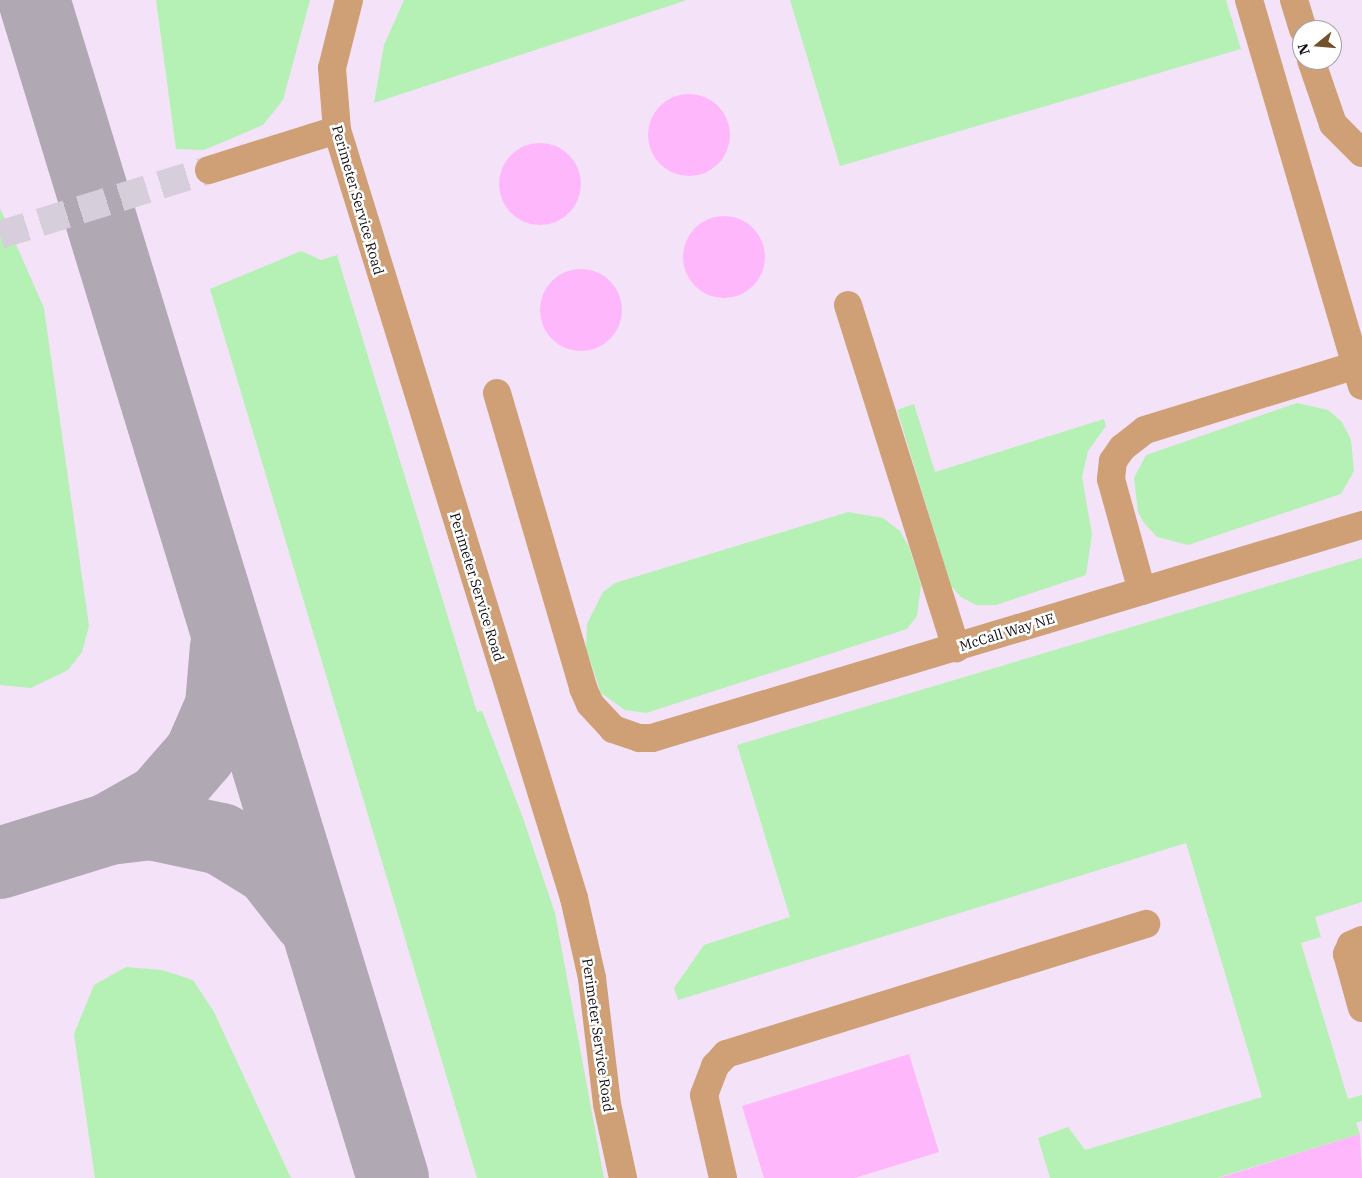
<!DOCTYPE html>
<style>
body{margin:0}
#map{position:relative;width:1362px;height:1178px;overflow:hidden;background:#faf0fe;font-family:"IBM Plex Serif",serif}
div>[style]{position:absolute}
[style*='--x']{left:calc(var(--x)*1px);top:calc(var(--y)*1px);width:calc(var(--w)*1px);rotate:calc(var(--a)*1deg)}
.built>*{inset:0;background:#f4e2f9}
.green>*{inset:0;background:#b5f1b4}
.taxiway>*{height:72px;margin:-36px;padding:0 36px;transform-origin:36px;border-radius:36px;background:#b0a8b3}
.building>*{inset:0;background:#feb7fb}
.round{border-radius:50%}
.minor-tunnel>*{height:28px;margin-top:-14px;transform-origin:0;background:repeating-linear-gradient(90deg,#d7cedb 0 28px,transparent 0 42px)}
.minor>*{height:28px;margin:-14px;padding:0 14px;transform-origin:14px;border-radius:14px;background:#cf9f75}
span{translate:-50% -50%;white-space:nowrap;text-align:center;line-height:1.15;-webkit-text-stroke:5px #fff;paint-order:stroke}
.street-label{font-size:14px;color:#130f14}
.north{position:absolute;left:1292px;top:20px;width:50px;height:50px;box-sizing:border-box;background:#fff;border:1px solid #a19fa1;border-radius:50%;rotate:253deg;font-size:14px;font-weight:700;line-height:20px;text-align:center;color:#130f14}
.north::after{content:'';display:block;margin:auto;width:18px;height:22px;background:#74512a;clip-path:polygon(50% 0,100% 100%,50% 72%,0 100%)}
</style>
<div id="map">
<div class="built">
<i style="clip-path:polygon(evenodd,0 0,1362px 0,1362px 1178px,0 1178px,0 0,1302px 30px,1332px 30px,1332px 60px,1302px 60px,1302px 30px)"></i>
</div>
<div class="green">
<i style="clip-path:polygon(156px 0,310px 0,283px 100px,263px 125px,204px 150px,176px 149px)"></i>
<i style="clip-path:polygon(404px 0,687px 0,374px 103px,384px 45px)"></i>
<i style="clip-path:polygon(790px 0,1226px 0,1241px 49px,840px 166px)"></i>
<i style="clip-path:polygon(0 208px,44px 308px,89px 626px,82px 652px,68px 670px,31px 688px,0 685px)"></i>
<i style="clip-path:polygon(301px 251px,321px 260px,337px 255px,477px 712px,482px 711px,523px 818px,555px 913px,604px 1178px,477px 1178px,210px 289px)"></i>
<i style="clip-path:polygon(1297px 403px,1328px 410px,1342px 422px,1351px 440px,1354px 471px,1341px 494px,1188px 545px,1157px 537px,1144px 523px,1138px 512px,1134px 478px,1146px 455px)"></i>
<i style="clip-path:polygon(914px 404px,935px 472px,1104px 419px,1106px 426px,1088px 451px,1082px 477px,1092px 534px,1086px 575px,996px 605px,976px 605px,961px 597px,951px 586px,897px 410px)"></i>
<i style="clip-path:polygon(848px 512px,883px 518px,900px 531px,909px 547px,921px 585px,917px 616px,907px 629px,646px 713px,625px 710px,601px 693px,586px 648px,587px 624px,603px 592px,615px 583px)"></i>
<i style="clip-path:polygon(1362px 558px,1362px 902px,1315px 917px,1321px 937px,1301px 943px,1348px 1099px,1362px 1095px,1362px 1121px,1356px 1123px,1360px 1134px,1217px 1178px,1050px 1178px,1038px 1138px,1068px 1127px,1085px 1150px,1262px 1097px,1186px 843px,678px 1000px,674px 988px,704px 945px,790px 917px,737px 745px)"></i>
<i style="clip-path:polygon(126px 967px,162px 970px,193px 980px,214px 1012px,291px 1178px,95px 1178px,74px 1034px,94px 985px)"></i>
</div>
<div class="taxiway">
<i style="--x:34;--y:0;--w:1231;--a:73.05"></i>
<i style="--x:226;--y:646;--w:60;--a:94.8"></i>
<i style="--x:221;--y:706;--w:52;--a:113.6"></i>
<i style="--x:200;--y:754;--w:61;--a:131"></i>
<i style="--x:160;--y:800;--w:59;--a:150.4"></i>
<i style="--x:109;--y:829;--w:42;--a:-6.8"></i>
<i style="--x:151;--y:824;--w:72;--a:12.1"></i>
<i style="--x:221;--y:839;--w:57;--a:31.5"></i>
<i style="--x:270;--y:869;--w:63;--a:52"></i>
<i style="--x:0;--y:863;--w:114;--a:-17.3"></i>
</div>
<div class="building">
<i class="round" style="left:648px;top:94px;width:82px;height:82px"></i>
<i class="round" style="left:499px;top:143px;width:82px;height:82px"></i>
<i class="round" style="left:683px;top:216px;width:82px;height:82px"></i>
<i class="round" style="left:540px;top:269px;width:82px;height:82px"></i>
<i style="clip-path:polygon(909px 1054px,939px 1152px,855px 1178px,764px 1178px,742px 1106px)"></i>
<i style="clip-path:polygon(1360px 1134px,1362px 1178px,1219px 1178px)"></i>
</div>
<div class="minor-tunnel">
<i style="--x:0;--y:235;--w:219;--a:-17.3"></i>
</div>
<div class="minor">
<i style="--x:349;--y:0;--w:70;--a:104"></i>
<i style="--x:332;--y:68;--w:62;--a:85.4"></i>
<i style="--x:337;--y:130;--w:804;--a:72.85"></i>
<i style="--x:574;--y:898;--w:82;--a:77.3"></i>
<i style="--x:592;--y:978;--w:127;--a:83.2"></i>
<i style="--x:607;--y:1104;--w:76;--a:77.8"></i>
<i style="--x:1249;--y:0;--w:402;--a:73.7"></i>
<i style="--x:1294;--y:0;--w:31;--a:73"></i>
<i style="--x:1311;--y:60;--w:68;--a:71"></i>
<i style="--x:1333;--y:124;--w:41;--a:45"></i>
<i style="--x:209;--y:170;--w:134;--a:-17.4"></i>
<i style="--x:848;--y:305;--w:360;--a:72.5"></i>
<i style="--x:497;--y:393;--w:307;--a:73.7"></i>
<i style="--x:583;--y:688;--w:17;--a:66"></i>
<i style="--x:590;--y:704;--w:34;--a:47"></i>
<i style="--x:613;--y:729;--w:28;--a:19"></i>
<i style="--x:639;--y:738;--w:13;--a:0"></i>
<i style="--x:652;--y:738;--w:741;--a:-16.7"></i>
<i style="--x:1142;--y:591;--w:116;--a:-105.5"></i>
<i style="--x:1111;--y:479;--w:18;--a:-84"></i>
<i style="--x:1113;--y:461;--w:16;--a:-55"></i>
<i style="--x:1122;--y:448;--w:29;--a:-38"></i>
<i style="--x:1145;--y:430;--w:221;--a:-17.1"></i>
<i style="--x:1362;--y:940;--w:12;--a:156"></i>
<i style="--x:1351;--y:945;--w:10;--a:114"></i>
<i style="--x:1347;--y:954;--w:56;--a:74.5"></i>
<i style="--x:723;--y:1178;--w:85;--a:-102.9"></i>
<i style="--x:704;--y:1095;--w:31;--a:-69"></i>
<i style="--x:715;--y:1066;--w:16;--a:-47"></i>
<i style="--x:726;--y:1054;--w:440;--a:-17.2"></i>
</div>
<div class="street-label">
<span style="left:358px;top:200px;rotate:74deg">Perimeter Service Road</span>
<span style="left:477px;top:587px;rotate:73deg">Perimeter Service Road</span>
<span style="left:1007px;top:632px;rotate:-17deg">McCall Way NE</span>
<span style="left:598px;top:1035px;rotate:82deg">Perimeter Service Road</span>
</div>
<div class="north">N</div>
</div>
